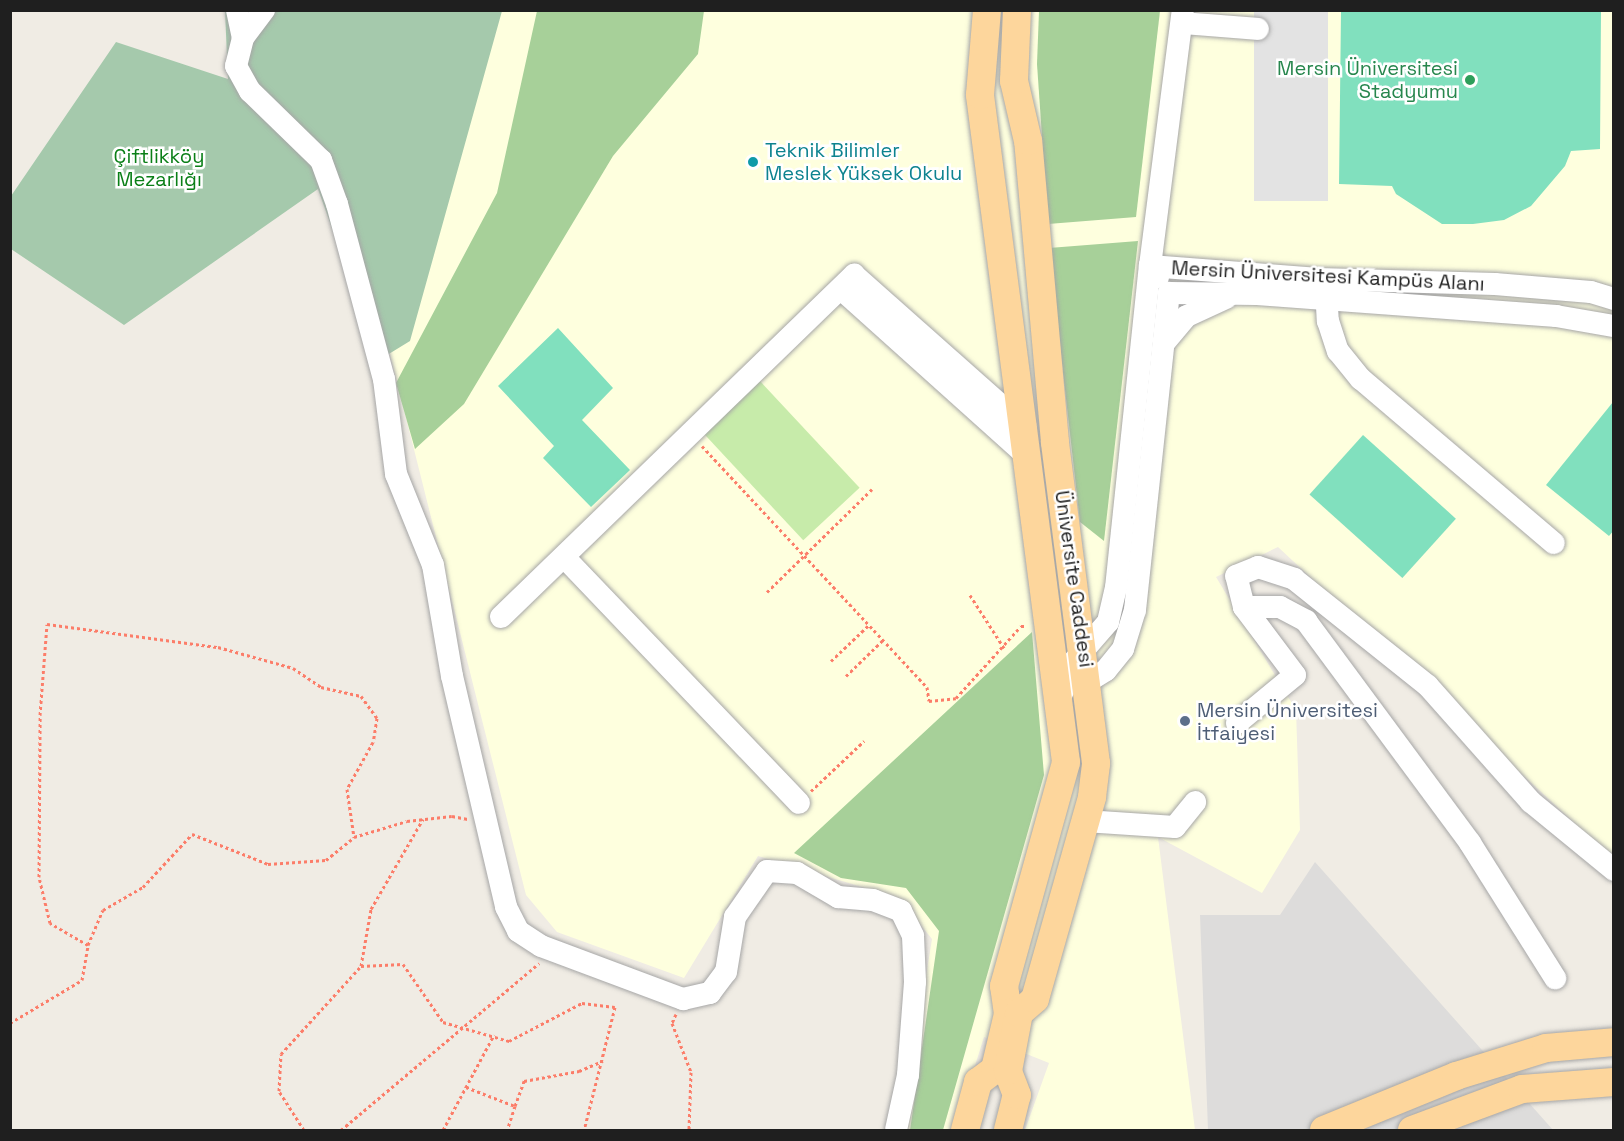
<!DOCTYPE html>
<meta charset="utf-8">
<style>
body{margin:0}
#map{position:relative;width:1624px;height:1141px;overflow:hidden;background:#f0ece4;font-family:"Space Grotesk",sans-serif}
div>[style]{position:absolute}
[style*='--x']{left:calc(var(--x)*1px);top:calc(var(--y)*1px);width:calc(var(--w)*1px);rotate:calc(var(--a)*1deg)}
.residential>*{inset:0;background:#dddcdb}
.education>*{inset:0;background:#feffde}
.grass>*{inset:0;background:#c7ebaa;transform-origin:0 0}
.forest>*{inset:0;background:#a7d099}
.cemetery>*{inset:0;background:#a5c9ac}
.pitch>*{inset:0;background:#81e0be;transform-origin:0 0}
.parking>*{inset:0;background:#e3e3e3;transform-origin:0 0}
.path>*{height:3px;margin-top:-1.5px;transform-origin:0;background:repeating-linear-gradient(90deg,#fc7d69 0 3px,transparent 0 6px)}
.roads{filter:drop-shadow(0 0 2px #a6a6a6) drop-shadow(0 0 2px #a6a6a6)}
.minor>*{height:22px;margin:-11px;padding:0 11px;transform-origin:11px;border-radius:11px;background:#fff}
.major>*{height:28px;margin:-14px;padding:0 14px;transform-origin:14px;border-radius:14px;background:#fdd69c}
.dots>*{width:16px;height:16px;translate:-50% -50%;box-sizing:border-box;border:3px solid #fff;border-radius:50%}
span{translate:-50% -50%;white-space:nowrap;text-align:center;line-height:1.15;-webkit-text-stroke:5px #fff;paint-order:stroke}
.leisure-label{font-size:20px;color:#27864d}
.right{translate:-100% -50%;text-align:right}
.culture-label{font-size:20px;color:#0d838f}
.left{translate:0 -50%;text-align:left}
.park-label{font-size:20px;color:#0a7f17}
.street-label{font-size:20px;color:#1f1f1f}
.service-label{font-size:20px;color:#4e5e75}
.frame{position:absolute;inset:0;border:12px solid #1f1f1f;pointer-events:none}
</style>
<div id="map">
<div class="residential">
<i style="clip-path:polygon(1315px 862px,1553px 1130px,1208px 1130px,1200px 915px,1280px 915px)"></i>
</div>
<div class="education">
<i style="clip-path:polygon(294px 10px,1613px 11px,1613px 859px,1278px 547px,1216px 577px,1296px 710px,1300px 830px,1262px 893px,1158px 837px,1195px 1130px,1025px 1130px,1049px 1063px,984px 1037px,955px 1130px,901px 1130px,932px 939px,899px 898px,758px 856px,684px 978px,557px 932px,526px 895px,341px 159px)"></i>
</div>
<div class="grass">
<i style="left:760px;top:381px;width:146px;height:77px;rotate:47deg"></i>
</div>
<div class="forest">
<i style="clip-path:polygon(537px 11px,704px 11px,698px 54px,613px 156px,464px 404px,415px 449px,396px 383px,497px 193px)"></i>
<i style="clip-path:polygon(1039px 11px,1160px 11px,1136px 217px,1048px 224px,1037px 64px)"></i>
<i style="clip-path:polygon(1138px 241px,1104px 541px,1080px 522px,1049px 248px)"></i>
<i style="clip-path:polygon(1032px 632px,1044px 775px,943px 1130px,910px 1130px,939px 931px,906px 888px,841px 878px,794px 853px)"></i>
</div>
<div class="cemetery">
<i style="clip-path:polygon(225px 11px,502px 11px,410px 341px,379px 360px,318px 189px,124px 325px,11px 249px,11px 196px,116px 42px,228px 79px)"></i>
</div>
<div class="pitch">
<i style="clip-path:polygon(1341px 11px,1601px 11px,1600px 149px,1571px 151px,1565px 166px,1531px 206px,1504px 220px,1473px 224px,1442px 224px,1396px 194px,1392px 186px,1339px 184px)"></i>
<i style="clip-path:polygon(558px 328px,613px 388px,582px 420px,630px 470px,591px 507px,543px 458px,554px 446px,498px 386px)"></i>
<i style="clip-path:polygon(1613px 402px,1614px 530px,1609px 536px,1546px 485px)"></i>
<i style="left:1363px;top:435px;width:125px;height:80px;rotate:42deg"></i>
</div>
<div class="parking">
<i style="left:1254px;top:11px;width:74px;height:190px"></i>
</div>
<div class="path">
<i style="--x:702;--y:446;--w:330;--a:47"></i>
<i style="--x:927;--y:687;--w:14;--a:82"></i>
<i style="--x:929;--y:701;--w:27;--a:-6"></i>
<i style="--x:956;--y:698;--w:97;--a:-47.9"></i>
<i style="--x:1021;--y:626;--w:5;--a:0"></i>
<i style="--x:767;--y:592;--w:147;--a:-44.4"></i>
<i style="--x:970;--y:595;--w:63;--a:57.3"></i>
<i style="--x:831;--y:661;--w:52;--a:-43.5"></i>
<i style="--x:846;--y:676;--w:52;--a:-44.2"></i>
<i style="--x:811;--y:791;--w:73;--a:-43.3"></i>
<i style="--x:88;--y:945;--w:44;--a:-149.9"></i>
<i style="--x:50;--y:923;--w:47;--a:-103.4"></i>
<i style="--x:39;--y:877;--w:162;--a:-89.6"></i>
<i style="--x:40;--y:715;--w:91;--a:-85.6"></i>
<i style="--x:47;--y:624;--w:173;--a:7.7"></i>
<i style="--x:218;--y:647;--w:78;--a:15.6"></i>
<i style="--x:293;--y:668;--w:34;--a:34"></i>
<i style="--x:321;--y:687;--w:41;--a:12.7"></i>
<i style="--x:361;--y:696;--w:27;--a:54"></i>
<i style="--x:377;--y:718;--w:24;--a:99"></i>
<i style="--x:373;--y:742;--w:54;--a:119"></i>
<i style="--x:347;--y:789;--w:49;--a:81.7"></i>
<i style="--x:361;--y:966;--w:42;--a:-2.7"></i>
<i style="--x:403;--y:964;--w:70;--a:55.4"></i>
<i style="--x:443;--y:1022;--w:69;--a:16.1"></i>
<i style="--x:509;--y:1041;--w:82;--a:-27.5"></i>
<i style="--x:582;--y:1003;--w:33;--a:7"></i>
<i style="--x:615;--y:1007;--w:127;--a:104.1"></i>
<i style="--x:676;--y:1014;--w:10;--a:114"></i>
<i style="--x:672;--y:1023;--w:53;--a:68.8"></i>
<i style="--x:691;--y:1072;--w:58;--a:92"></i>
<i style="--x:10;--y:1023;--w:84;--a:-30.8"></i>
<i style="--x:82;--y:980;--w:36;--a:-80"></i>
<i style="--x:88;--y:945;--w:38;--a:-67"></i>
<i style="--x:103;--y:910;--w:46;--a:-29.9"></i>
<i style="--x:143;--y:887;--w:72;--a:-47.2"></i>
<i style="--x:192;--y:834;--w:82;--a:21.5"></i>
<i style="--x:268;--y:864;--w:58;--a:-3.9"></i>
<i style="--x:326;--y:860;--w:36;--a:-39"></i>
<i style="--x:354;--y:837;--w:55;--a:-16.8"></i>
<i style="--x:407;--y:821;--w:45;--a:-6.3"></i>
<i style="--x:452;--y:816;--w:16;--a:11"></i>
<i style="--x:466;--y:1087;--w:53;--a:21.2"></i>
<i style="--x:515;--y:1106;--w:25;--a:108"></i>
<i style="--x:515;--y:1106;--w:27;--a:-70"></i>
<i style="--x:524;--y:1081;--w:56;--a:-10.3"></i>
<i style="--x:579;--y:1071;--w:26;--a:-23"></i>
<i style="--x:304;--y:1130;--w:46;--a:-122.7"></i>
<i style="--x:279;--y:1091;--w:37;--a:-87"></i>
<i style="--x:281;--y:1054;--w:119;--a:-47.7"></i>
<i style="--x:361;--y:966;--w:58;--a:-80"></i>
<i style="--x:371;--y:909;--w:104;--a:-60"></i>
<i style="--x:341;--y:1130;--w:259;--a:-40.1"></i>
<i style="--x:443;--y:1130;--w:108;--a:-61.8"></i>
</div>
<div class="roads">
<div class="minor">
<i style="--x:237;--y:10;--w:29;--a:78"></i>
<i style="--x:264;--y:10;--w:35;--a:127"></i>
<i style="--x:243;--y:38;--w:29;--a:104"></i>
<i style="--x:236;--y:66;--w:29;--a:61"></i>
<i style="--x:250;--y:91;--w:99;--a:44.2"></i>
<i style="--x:321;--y:160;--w:47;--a:70"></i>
<i style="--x:337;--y:204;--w:181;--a:75"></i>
<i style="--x:384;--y:379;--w:96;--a:82.8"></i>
<i style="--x:396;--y:474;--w:98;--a:67.9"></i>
<i style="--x:433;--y:565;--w:113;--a:80.3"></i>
<i style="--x:452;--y:676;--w:237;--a:76.8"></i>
<i style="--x:506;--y:907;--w:27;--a:63"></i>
<i style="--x:518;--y:931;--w:27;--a:33"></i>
<i style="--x:541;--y:946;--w:152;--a:20.5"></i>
<i style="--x:683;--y:999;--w:28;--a:-13"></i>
<i style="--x:710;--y:993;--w:26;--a:-53"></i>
<i style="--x:726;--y:972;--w:56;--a:-80.7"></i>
<i style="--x:735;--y:917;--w:56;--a:-55.2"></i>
<i style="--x:767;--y:871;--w:30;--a:4"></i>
<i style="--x:797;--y:873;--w:48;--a:30.3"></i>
<i style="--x:838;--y:897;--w:35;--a:5"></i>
<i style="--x:873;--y:900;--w:30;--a:21"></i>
<i style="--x:901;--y:911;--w:28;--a:64"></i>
<i style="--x:913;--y:936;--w:46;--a:87.5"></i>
<i style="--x:915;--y:982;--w:93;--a:94.3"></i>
<i style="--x:908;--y:1075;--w:56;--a:102.3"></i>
<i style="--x:1182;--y:23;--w:76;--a:4.5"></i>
<i style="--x:1158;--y:277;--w:14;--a:-126"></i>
<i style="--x:1150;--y:266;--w:258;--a:-82.7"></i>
<i style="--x:1326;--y:287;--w:34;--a:87"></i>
<i style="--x:1328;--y:321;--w:32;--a:72"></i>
<i style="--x:1338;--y:351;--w:36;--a:51"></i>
<i style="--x:1361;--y:379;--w:253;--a:40.4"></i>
<i style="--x:841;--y:289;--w:250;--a:41.9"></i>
<i style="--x:1164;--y:343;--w:35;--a:-50"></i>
<i style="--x:1187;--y:316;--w:43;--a:-24.8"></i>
<i style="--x:564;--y:557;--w:340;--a:46.3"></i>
<i style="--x:1244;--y:607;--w:36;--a:0"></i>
<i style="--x:1280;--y:607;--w:30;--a:28"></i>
<i style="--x:1306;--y:621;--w:276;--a:53.5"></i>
<i style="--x:1470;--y:843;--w:160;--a:57.8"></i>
<i style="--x:501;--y:617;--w:492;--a:-44.1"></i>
<i style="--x:854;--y:275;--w:229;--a:41.6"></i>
<i style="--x:1073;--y:674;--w:16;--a:30"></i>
<i style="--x:1087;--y:682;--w:22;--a:-32"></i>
<i style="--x:1106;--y:670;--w:27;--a:-51"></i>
<i style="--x:1123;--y:649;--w:41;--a:-72.9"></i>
<i style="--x:1135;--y:610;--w:319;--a:-83.9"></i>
<i style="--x:1169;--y:293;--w:88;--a:0.7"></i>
<i style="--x:1257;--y:294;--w:300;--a:4.2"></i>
<i style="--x:1556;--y:316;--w:59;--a:9.8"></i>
<i style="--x:1059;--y:701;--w:44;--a:-68.7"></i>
<i style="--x:1075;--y:660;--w:50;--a:-49"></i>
<i style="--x:1108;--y:622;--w:35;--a:-77"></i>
<i style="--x:1116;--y:588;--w:324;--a:-84"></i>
<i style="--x:1150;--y:266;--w:169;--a:4.4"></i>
<i style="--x:1318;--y:279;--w:177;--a:1.6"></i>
<i style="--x:1495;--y:284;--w:96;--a:4.8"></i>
<i style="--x:1591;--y:292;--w:24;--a:17"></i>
<i style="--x:1237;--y:723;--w:75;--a:-39.6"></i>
<i style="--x:1295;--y:675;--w:85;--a:-126.9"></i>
<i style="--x:1244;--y:607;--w:32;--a:-104"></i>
<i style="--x:1236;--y:576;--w:24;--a:-22"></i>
<i style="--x:1258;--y:567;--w:38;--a:18"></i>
<i style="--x:1294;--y:579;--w:171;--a:38.6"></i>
<i style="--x:1428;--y:686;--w:155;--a:48.4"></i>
<i style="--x:1531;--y:802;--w:107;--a:39.3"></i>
<i style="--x:1085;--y:821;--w:90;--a:3.8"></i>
<i style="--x:1175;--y:827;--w:32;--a:-51"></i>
</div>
<div class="major">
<i style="--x:965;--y:1130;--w:50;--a:-74.8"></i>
<i style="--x:978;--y:1082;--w:21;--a:-37"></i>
<i style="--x:995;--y:1069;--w:57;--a:-76.7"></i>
<i style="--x:1008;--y:1014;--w:28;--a:-98"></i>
<i style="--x:1004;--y:986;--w:232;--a:-74.5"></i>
<i style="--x:1066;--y:762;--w:673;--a:-97.35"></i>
<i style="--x:980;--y:95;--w:85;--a:-85.3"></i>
<i style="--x:1008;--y:1130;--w:36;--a:-76"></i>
<i style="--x:1017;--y:1095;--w:26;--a:-111"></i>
<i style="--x:1008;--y:1071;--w:59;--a:-79.3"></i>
<i style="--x:1019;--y:1013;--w:21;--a:-41"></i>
<i style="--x:1035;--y:999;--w:210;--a:-74.2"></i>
<i style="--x:1092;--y:797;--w:34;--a:-83"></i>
<i style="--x:1096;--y:763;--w:324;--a:-97.3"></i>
<i style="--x:1055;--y:442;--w:302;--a:-95.1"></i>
<i style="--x:1028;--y:141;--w:62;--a:-103.1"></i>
<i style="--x:1014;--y:81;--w:71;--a:-87.6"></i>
<i style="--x:1324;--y:1130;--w:143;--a:-22.2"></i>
<i style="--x:1456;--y:1076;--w:94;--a:-17.3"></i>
<i style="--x:1546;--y:1048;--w:68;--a:-5"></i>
<i style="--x:1412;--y:1130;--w:117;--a:-20.4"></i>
<i style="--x:1522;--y:1089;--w:92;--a:-4.4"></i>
</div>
</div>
<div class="dots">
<i style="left:1470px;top:80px;background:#2e9e5b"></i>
<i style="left:753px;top:162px;background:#0f9aa8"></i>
<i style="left:1185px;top:721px;background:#5c6f8a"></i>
</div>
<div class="leisure-label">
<span class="right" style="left:1458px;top:80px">Mersin Üniversitesi<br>Stadyumu</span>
</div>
<div class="culture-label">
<span class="left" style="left:765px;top:162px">Teknik Bilimler<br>Meslek Yüksek Okulu</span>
</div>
<div class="park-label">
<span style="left:159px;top:168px">Çiftlikköy<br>Mezarlığı</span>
</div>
<div class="street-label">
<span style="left:1328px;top:276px;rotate:3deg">Mersin Üniversitesi Kampüs Alanı</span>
<span style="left:1074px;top:579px;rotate:82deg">Üniversite Caddesi</span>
</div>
<div class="service-label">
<span class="left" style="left:1197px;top:722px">Mersin Üniversitesi<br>İtfaiyesi</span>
</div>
<div class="frame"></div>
</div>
